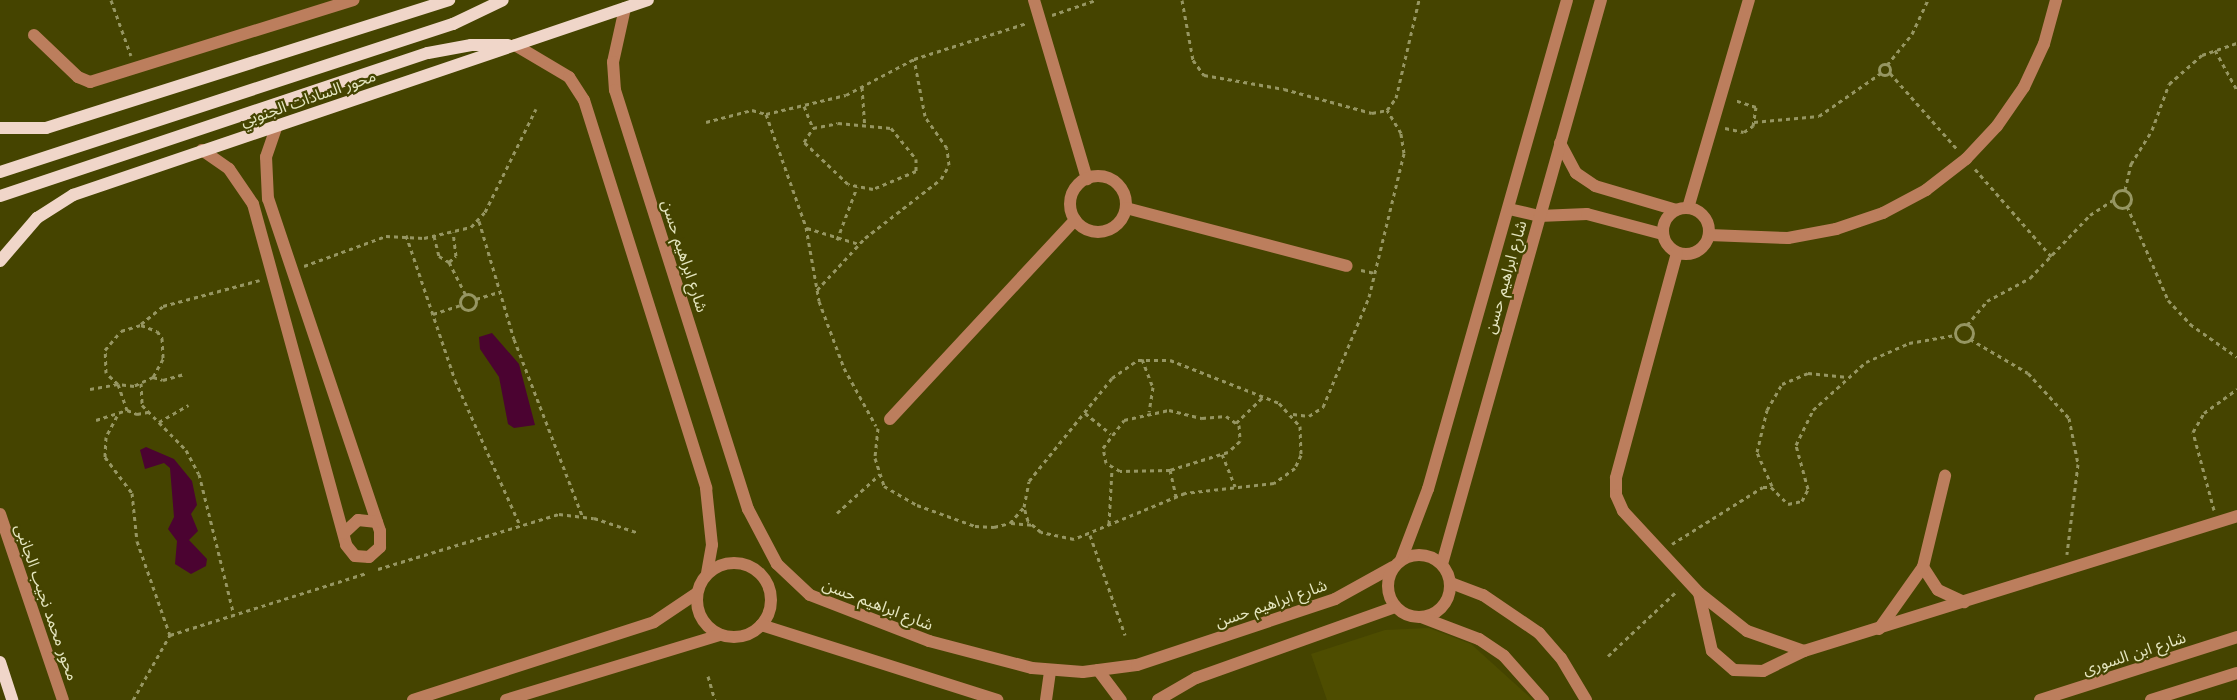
<!DOCTYPE html>
<meta charset="utf-8">
<style>
body{margin:0}
#map{position:relative;width:2237px;height:700px;overflow:hidden;background:#454400;font-family:"Libre Baskerville","Noto Sans Arabic",serif}
div>[style]{position:absolute}
[style*='--x']{left:calc(var(--x)*1px);top:calc(var(--y)*1px);width:calc(var(--w)*1px);rotate:calc(var(--a)*1deg)}
.built>*{inset:0;background:#4e4d00}
.water>*{inset:0;background:#4b0331}
.path>*{height:3px;margin-top:-1.5px;transform-origin:0;background:repeating-linear-gradient(90deg,#969662 0 4px,transparent 0 8px)}
.path>.ring{margin:-1.5px;padding:0;box-sizing:content-box;background:none;border:3px solid #969662;border-radius:50%}
.minor>*{height:12px;margin:-6px;padding:0 6px;transform-origin:6px;border-radius:6px;background:#bc7e5d}
.minor>.ring{margin:-6px;padding:0;box-sizing:content-box;background:none;border:12px solid #bc7e5d;border-radius:50%}
.major>*{height:12px;margin:-6px;padding:0 6px;transform-origin:6px;border-radius:6px;background:#f0d6c9}
span{translate:-50% -50%;white-space:nowrap;text-align:center;line-height:1.15;-webkit-text-stroke:4.5px #454400;paint-order:stroke}
.street-label{font-size:16px;color:#e5e6c0}
</style>
<div id="map">
<div class="built">
<i style="clip-path:polygon(1429px 628px,1471px 644px,1533px 700px,1327px 700px,1311px 654px,1385px 630px)"></i>
</div>
<div class="water">
<i style="clip-path:polygon(492px 333px,519px 364px,535px 425px,514px 428px,508px 424px,499px 377px,480px 349px,479px 337px)"></i>
<i style="clip-path:polygon(146px 447px,174px 459px,192px 481px,197px 505px,191px 514px,198px 531px,189px 540px,207px 559px,206px 566px,191px 574px,175px 564px,177px 541px,168px 529px,174px 517px,170px 468px,164px 463px,145px 469px,140px 450px)"></i>
</div>
<div class="path">
<i style="--x:111;--y:0;--w:59;--a:70.3"></i>
<i style="--x:1182;--y:0;--w:61;--a:79.6"></i>
<i style="--x:1193;--y:60;--w:19;--a:54"></i>
<i style="--x:1204;--y:75;--w:81;--a:9.9"></i>
<i style="--x:1284;--y:89;--w:91;--a:15.3"></i>
<i style="--x:1372;--y:113;--w:15;--a:-11"></i>
<i style="--x:1387;--y:110;--w:15;--a:-53"></i>
<i style="--x:1396;--y:98;--w:101;--a:-76.8"></i>
<i style="--x:1052;--y:15;--w:46;--a:-18.8"></i>
<i style="--x:2215;--y:50;--w:46;--a:61.2"></i>
<i class="ring" style="left:1879.5px;top:64.5px;width:8px;height:8px"></i>
<i style="--x:1887;--y:65;--w:40;--a:-51"></i>
<i style="--x:1912;--y:34;--w:38;--a:-65"></i>
<i style="--x:1890;--y:73;--w:101;--a:48.6"></i>
<i style="--x:862;--y:87;--w:39;--a:86"></i>
<i style="--x:804;--y:106;--w:24;--a:68"></i>
<i style="--x:766;--y:114;--w:82;--a:-13.4"></i>
<i style="--x:846;--y:95;--w:77;--a:-27.9"></i>
<i style="--x:914;--y:59;--w:119;--a:-17.7"></i>
<i style="--x:706;--y:122;--w:48;--a:-14.6"></i>
<i style="--x:752;--y:110;--w:15;--a:16"></i>
<i style="--x:766;--y:114;--w:120;--a:70.5"></i>
<i style="--x:806;--y:227;--w:75;--a:80"></i>
<i style="--x:819;--y:301;--w:72;--a:69.5"></i>
<i style="--x:844;--y:368;--w:66;--a:61.1"></i>
<i style="--x:1754;--y:122;--w:65;--a:-5.3"></i>
<i style="--x:1819;--y:116;--w:75;--a:-34.7"></i>
<i style="--x:838;--y:123;--w:53;--a:5.4"></i>
<i style="--x:891;--y:128;--w:40;--a:51"></i>
<i style="--x:916;--y:159;--w:12;--a:90"></i>
<i style="--x:916;--y:171;--w:47;--a:157.3"></i>
<i style="--x:873;--y:189;--w:25;--a:-169"></i>
<i style="--x:848;--y:184;--w:61;--a:-136.3"></i>
<i style="--x:804;--y:142;--w:17;--a:-57"></i>
<i style="--x:813;--y:128;--w:25;--a:-11"></i>
<i style="--x:1725;--y:128;--w:19;--a:12"></i>
<i style="--x:1744;--y:132;--w:11;--a:-34"></i>
<i style="--x:1753;--y:126;--w:19;--a:-81"></i>
<i style="--x:1756;--y:107;--w:23;--a:-162"></i>
<i style="--x:1975;--y:169;--w:116;--a:48.9"></i>
<i style="--x:2125;--y:190;--w:27;--a:-77"></i>
<i style="--x:2131;--y:164;--w:40;--a:-58"></i>
<i style="--x:2152;--y:130;--w:49;--a:-69.7"></i>
<i style="--x:2169;--y:84;--w:44;--a:-41.3"></i>
<i style="--x:2202;--y:55;--w:37;--a:-19"></i>
<i class="ring" style="left:2113px;top:190px;width:15px;height:15px"></i>
<i style="--x:2127;--y:206;--w:103;--a:66.4"></i>
<i style="--x:2168;--y:300;--w:33;--a:47"></i>
<i style="--x:2190;--y:324;--w:57;--a:35.1"></i>
<i style="--x:479;--y:221;--w:123;--a:73.5"></i>
<i style="--x:514;--y:339;--w:189;--a:68.9"></i>
<i style="--x:807;--y:228;--w:54;--a:17.1"></i>
<i style="--x:406;--y:235;--w:153;--a:71.3"></i>
<i style="--x:455;--y:380;--w:159;--a:65.9"></i>
<i style="--x:434;--y:236;--w:21;--a:76"></i>
<i style="--x:439;--y:256;--w:12;--a:31"></i>
<i style="--x:449;--y:262;--w:9;--a:-41"></i>
<i style="--x:456;--y:256;--w:24;--a:-97"></i>
<i style="--x:837;--y:240;--w:57;--a:-69.3"></i>
<i style="--x:449;--y:262;--w:36;--a:63"></i>
<i style="--x:304;--y:266;--w:87;--a:-20.1"></i>
<i style="--x:386;--y:236;--w:38;--a:3"></i>
<i style="--x:424;--y:238;--w:48;--a:-13.2"></i>
<i style="--x:471;--y:227;--w:21;--a:-47"></i>
<i style="--x:485;--y:212;--w:115;--a:-63.7"></i>
<i style="--x:1361;--y:270;--w:14;--a:12"></i>
<i style="--x:817;--y:290;--w:71;--a:-47.3"></i>
<i style="--x:865;--y:238;--w:96;--a:-37.8"></i>
<i style="--x:941;--y:179;--w:16;--a:-60"></i>
<i style="--x:949;--y:165;--w:17;--a:-97"></i>
<i style="--x:947;--y:148;--w:39;--a:-125"></i>
<i style="--x:925;--y:116;--w:58;--a:-100.9"></i>
<i class="ring" style="left:460px;top:294px;width:13px;height:13px"></i>
<i style="--x:476;--y:299;--w:24;--a:-17"></i>
<i style="--x:433;--y:314;--w:28;--a:-18"></i>
<i style="--x:141;--y:324;--w:28;--a:-39"></i>
<i style="--x:163;--y:306;--w:100;--a:-15"></i>
<i class="ring" style="left:1955px;top:324px;width:15px;height:15px"></i>
<i style="--x:141;--y:325;--w:17;--a:21"></i>
<i style="--x:157;--y:331;--w:9;--a:54"></i>
<i style="--x:162;--y:338;--w:21;--a:87"></i>
<i style="--x:163;--y:359;--w:21;--a:119"></i>
<i style="--x:153;--y:377;--w:21;--a:155"></i>
<i style="--x:134;--y:386;--w:16;--a:-173"></i>
<i style="--x:118;--y:384;--w:16;--a:-137"></i>
<i style="--x:106;--y:373;--w:23;--a:-92"></i>
<i style="--x:105;--y:350;--w:25;--a:-50"></i>
<i style="--x:121;--y:331;--w:21;--a:-17"></i>
<i style="--x:1967;--y:325;--w:31;--a:-50"></i>
<i style="--x:1987;--y:301;--w:49;--a:-28.1"></i>
<i style="--x:2030;--y:278;--w:87;--a:-46.4"></i>
<i style="--x:2090;--y:215;--w:27;--a:-33"></i>
<i style="--x:1970;--y:339;--w:67;--a:30.4"></i>
<i style="--x:2028;--y:373;--w:61;--a:47.7"></i>
<i style="--x:2069;--y:418;--w:47;--a:78.9"></i>
<i style="--x:2078;--y:464;--w:91;--a:97"></i>
<i style="--x:1142;--y:359;--w:30;--a:69"></i>
<i style="--x:1153;--y:387;--w:25;--a:99"></i>
<i style="--x:153;--y:377;--w:10;--a:17"></i>
<i style="--x:163;--y:380;--w:22;--a:-16"></i>
<i style="--x:141;--y:383;--w:22;--a:87"></i>
<i style="--x:142;--y:405;--w:63;--a:45.6"></i>
<i style="--x:186;--y:450;--w:27;--a:62"></i>
<i style="--x:199;--y:474;--w:145;--a:76.1"></i>
<i style="--x:90;--y:389;--w:28;--a:-10"></i>
<i style="--x:118;--y:384;--w:28;--a:71"></i>
<i style="--x:127;--y:410;--w:11;--a:22"></i>
<i style="--x:137;--y:414;--w:11;--a:-10"></i>
<i style="--x:1169;--y:410;--w:34;--a:14"></i>
<i style="--x:1202;--y:418;--w:24;--a:-5"></i>
<i style="--x:1226;--y:416;--w:16;--a:35"></i>
<i style="--x:1239;--y:425;--w:16;--a:86"></i>
<i style="--x:1240;--y:441;--w:16;--a:137"></i>
<i style="--x:1228;--y:452;--w:61;--a:162.8"></i>
<i style="--x:1170;--y:470;--w:50;--a:178.9"></i>
<i style="--x:1120;--y:471;--w:16;--a:-150"></i>
<i style="--x:1106;--y:463;--w:15;--a:-101"></i>
<i style="--x:1103;--y:448;--w:35;--a:-53"></i>
<i style="--x:1124;--y:420;--w:46;--a:-12.5"></i>
<i style="--x:1085;--y:413;--w:33;--a:39"></i>
<i style="--x:1293;--y:414;--w:16;--a:7"></i>
<i style="--x:1309;--y:416;--w:17;--a:-33"></i>
<i style="--x:1323;--y:407;--w:119;--a:-67.3"></i>
<i style="--x:1369;--y:297;--w:148;--a:-76.3"></i>
<i style="--x:1404;--y:153;--w:20;--a:-99"></i>
<i style="--x:1401;--y:133;--w:27;--a:-121"></i>
<i style="--x:117;--y:416;--w:24;--a:118"></i>
<i style="--x:106;--y:437;--w:20;--a:93"></i>
<i style="--x:105;--y:457;--w:45;--a:53.1"></i>
<i style="--x:132;--y:493;--w:48;--a:84.1"></i>
<i style="--x:137;--y:541;--w:100;--a:70.7"></i>
<i style="--x:96;--y:420;--w:33;--a:-18"></i>
<i style="--x:159;--y:422;--w:34;--a:-30"></i>
<i style="--x:1236;--y:423;--w:37;--a:-44"></i>
<i style="--x:878;--y:428;--w:30;--a:96"></i>
<i style="--x:875;--y:458;--w:29;--a:72"></i>
<i style="--x:884;--y:486;--w:38;--a:30"></i>
<i style="--x:917;--y:505;--w:62;--a:19.9"></i>
<i style="--x:975;--y:526;--w:19;--a:3"></i>
<i style="--x:994;--y:527;--w:16;--a:-14"></i>
<i style="--x:1010;--y:523;--w:21;--a:-49"></i>
<i style="--x:1024;--y:507;--w:26;--a:-79"></i>
<i style="--x:1029;--y:481;--w:132;--a:-51.1"></i>
<i style="--x:1112;--y:378;--w:32;--a:-35"></i>
<i style="--x:1138;--y:360;--w:32;--a:0"></i>
<i style="--x:1170;--y:360;--w:117;--a:21.5"></i>
<i style="--x:1279;--y:403;--w:31;--a:48"></i>
<i style="--x:1300;--y:426;--w:29;--a:88"></i>
<i style="--x:1301;--y:455;--w:14;--a:115"></i>
<i style="--x:1295;--y:468;--w:26;--a:144"></i>
<i style="--x:1274;--y:483;--w:90;--a:173.6"></i>
<i style="--x:1185;--y:493;--w:120;--a:157.5"></i>
<i style="--x:1074;--y:539;--w:34;--a:-168"></i>
<i style="--x:1041;--y:532;--w:17;--a:-140"></i>
<i style="--x:1028;--y:521;--w:15;--a:-106"></i>
<i style="--x:1222;--y:454;--w:35;--a:68"></i>
<i style="--x:1170;--y:470;--w:28;--a:77"></i>
<i style="--x:1772;--y:486;--w:37;--a:-114"></i>
<i style="--x:1757;--y:452;--w:43;--a:-76.6"></i>
<i style="--x:1767;--y:410;--w:30;--a:-60"></i>
<i style="--x:1782;--y:384;--w:28;--a:-23"></i>
<i style="--x:1808;--y:373;--w:40;--a:5.7"></i>
<i style="--x:2214;--y:510;--w:81;--a:-105.1"></i>
<i style="--x:2193;--y:432;--w:22;--a:-60"></i>
<i style="--x:2204;--y:413;--w:41;--a:-36"></i>
<i style="--x:837;--y:513;--w:58;--a:-42.2"></i>
<i style="--x:1011;--y:523;--w:21;--a:5"></i>
<i style="--x:1109;--y:524;--w:55;--a:-86.9"></i>
<i style="--x:1090;--y:535;--w:106;--a:70.7"></i>
<i style="--x:1672;--y:544;--w:107;--a:-32.1"></i>
<i style="--x:1763;--y:487;--w:8;--a:0"></i>
<i style="--x:1771;--y:487;--w:24;--a:45"></i>
<i style="--x:1788;--y:504;--w:14;--a:-12"></i>
<i style="--x:1802;--y:501;--w:13;--a:-63"></i>
<i style="--x:1808;--y:489;--w:46;--a:-105.3"></i>
<i style="--x:1796;--y:445;--w:39;--a:-64"></i>
<i style="--x:1813;--y:410;--w:72;--a:-42.2"></i>
<i style="--x:1866;--y:362;--w:47;--a:-23.8"></i>
<i style="--x:1909;--y:343;--w:47;--a:-9.9"></i>
<i style="--x:378;--y:569;--w:189;--a:-16.9"></i>
<i style="--x:559;--y:514;--w:35;--a:7"></i>
<i style="--x:594;--y:518;--w:47;--a:18.4"></i>
<i style="--x:1608;--y:656;--w:96;--a:-43.3"></i>
<i style="--x:708;--y:676;--w:25;--a:74"></i>
<i style="--x:133;--y:700;--w:75;--a:-60.4"></i>
<i style="--x:170;--y:635;--w:207;--a:-17.5"></i>
</div>
<div class="minor">
<i style="--x:1034;--y:0;--w:187;--a:73.5"></i>
<i style="--x:625;--y:8;--w:55;--a:102.5"></i>
<i style="--x:613;--y:62;--w:28;--a:86"></i>
<i style="--x:615;--y:90;--w:440;--a:72.4"></i>
<i style="--x:748;--y:509;--w:62;--a:62.2"></i>
<i style="--x:777;--y:564;--w:45;--a:43.2"></i>
<i style="--x:810;--y:595;--w:128;--a:21.1"></i>
<i style="--x:929;--y:641;--w:106;--a:14.7"></i>
<i style="--x:1032;--y:668;--w:51;--a:4.5"></i>
<i style="--x:1083;--y:672;--w:54;--a:-7.4"></i>
<i style="--x:1137;--y:665;--w:209;--a:-18.4"></i>
<i style="--x:1335;--y:599;--w:66;--a:-28.9"></i>
<i style="--x:34;--y:35;--w:61;--a:43.7"></i>
<i style="--x:78;--y:77;--w:13;--a:23"></i>
<i style="--x:90;--y:82;--w:276;--a:-17.3"></i>
<i style="--x:515;--y:45;--w:63;--a:30.7"></i>
<i style="--x:569;--y:77;--w:27;--a:57"></i>
<i style="--x:584;--y:100;--w:407;--a:72.5"></i>
<i style="--x:706;--y:488;--w:57;--a:84"></i>
<i style="--x:712;--y:545;--w:28;--a:100"></i>
<i style="--x:1560;--y:143;--w:34;--a:62"></i>
<i style="--x:1576;--y:173;--w:23;--a:34"></i>
<i style="--x:1595;--y:186;--w:84;--a:16.5"></i>
<i style="--x:202;--y:150;--w:33;--a:35"></i>
<i style="--x:229;--y:169;--w:42;--a:55.6"></i>
<i style="--x:253;--y:204;--w:353;--a:74.7"></i>
<i style="--x:346;--y:545;--w:14;--a:51"></i>
<i style="--x:355;--y:556;--w:14;--a:4"></i>
<i style="--x:369;--y:557;--w:15;--a:-42"></i>
<i style="--x:380;--y:547;--w:16;--a:-90"></i>
<i style="--x:380;--y:531;--w:350;--a:-108.6"></i>
<i style="--x:268;--y:199;--w:42;--a:-92.7"></i>
<i style="--x:266;--y:157;--w:34;--a:-71"></i>
<i class="ring" style="left:1070px;top:176px;width:44px;height:44px"></i>
<i class="ring" style="left:1663px;top:208px;width:34px;height:34px"></i>
<i style="--x:1126;--y:208;--w:228;--a:14.7"></i>
<i style="--x:1688;--y:208;--w:217;--a:-73.7"></i>
<i style="--x:1509;--y:209;--w:31;--a:13"></i>
<i style="--x:1539;--y:216;--w:48;--a:-2.4"></i>
<i style="--x:1587;--y:214;--w:78;--a:14.9"></i>
<i style="--x:1709;--y:235;--w:79;--a:2.2"></i>
<i style="--x:1788;--y:238;--w:49;--a:-10.6"></i>
<i style="--x:1836;--y:229;--w:50;--a:-18.8"></i>
<i style="--x:1883;--y:213;--w:49;--a:-28.1"></i>
<i style="--x:1926;--y:190;--w:51;--a:-37.8"></i>
<i style="--x:1966;--y:159;--w:45;--a:-46.8"></i>
<i style="--x:1997;--y:126;--w:47;--a:-55.3"></i>
<i style="--x:2024;--y:87;--w:47;--a:-65.1"></i>
<i style="--x:2044;--y:44;--w:46;--a:-74.7"></i>
<i style="--x:1677;--y:253;--w:233;--a:105.2"></i>
<i style="--x:1616;--y:478;--w:17;--a:90"></i>
<i style="--x:1616;--y:495;--w:17;--a:66"></i>
<i style="--x:1623;--y:511;--w:112;--a:47.2"></i>
<i style="--x:1699;--y:593;--w:61;--a:38.4"></i>
<i style="--x:1747;--y:631;--w:60;--a:19.3"></i>
<i style="--x:1804;--y:651;--w:454;--a:-17.3"></i>
<i style="--x:890;--y:419;--w:272;--a:-47.1"></i>
<i style="--x:0;--y:514;--w:196;--a:71.3"></i>
<i style="--x:344;--y:533;--w:19;--a:-43"></i>
<i style="--x:358;--y:520;--w:19;--a:6"></i>
<i class="ring" style="left:1388px;top:555px;width:50px;height:50px"></i>
<i style="--x:1401;--y:560;--w:76;--a:-69.2"></i>
<i style="--x:1428;--y:489;--w:508;--a:-74.13"></i>
<i class="ring" style="left:697px;top:563px;width:62px;height:62px"></i>
<i style="--x:1442;--y:564;--w:586;--a:-74.26"></i>
<i style="--x:1923;--y:567;--w:27;--a:57"></i>
<i style="--x:1938;--y:590;--w:29;--a:25"></i>
<i style="--x:1451;--y:583;--w:34;--a:21"></i>
<i style="--x:1483;--y:595;--w:68;--a:34.2"></i>
<i style="--x:1539;--y:633;--w:33;--a:49"></i>
<i style="--x:1561;--y:658;--w:49;--a:59.2"></i>
<i style="--x:1699;--y:593;--w:59;--a:77.4"></i>
<i style="--x:1712;--y:651;--w:29;--a:41"></i>
<i style="--x:1734;--y:670;--w:29;--a:2"></i>
<i style="--x:1763;--y:671;--w:46;--a:-26"></i>
<i style="--x:1421;--y:617;--w:62;--a:20.8"></i>
<i style="--x:1479;--y:639;--w:30;--a:34"></i>
<i style="--x:1504;--y:656;--w:59;--a:48.4"></i>
<i style="--x:761;--y:625;--w:248;--a:17.6"></i>
<i style="--x:1879;--y:629;--w:76;--a:-54.6"></i>
<i style="--x:1923;--y:567;--w:94;--a:-76.4"></i>
<i style="--x:1098;--y:670;--w:38;--a:53"></i>
<i style="--x:413;--y:700;--w:253;--a:-17.9"></i>
<i style="--x:654;--y:622;--w:52;--a:-34"></i>
<i style="--x:506;--y:700;--w:224;--a:-16.9"></i>
<i style="--x:1046;--y:700;--w:29;--a:-82"></i>
<i style="--x:1158;--y:700;--w:44;--a:-30.1"></i>
<i style="--x:1196;--y:678;--w:211;--a:-19.6"></i>
<i style="--x:2040;--y:700;--w:207;--a:-17.7"></i>
<i style="--x:2151;--y:700;--w:90;--a:-17.4"></i>
</div>
<div class="major">
<i style="--x:0;--y:128;--w:46;--a:0"></i>
<i style="--x:46;--y:128;--w:423;--a:-17.6"></i>
<i style="--x:0;--y:172;--w:477;--a:-18.1"></i>
<i style="--x:453;--y:24;--w:55;--a:-25.6"></i>
<i style="--x:0;--y:196;--w:451;--a:-18.5"></i>
<i style="--x:428;--y:53;--w:44;--a:-10.5"></i>
<i style="--x:471;--y:45;--w:37;--a:0"></i>
<i style="--x:0;--y:261;--w:57;--a:-49.3"></i>
<i style="--x:37;--y:218;--w:43;--a:-32.6"></i>
<i style="--x:73;--y:195;--w:607;--a:-18.73"></i>
<i style="--x:0;--y:662;--w:40;--a:72"></i>
</div>
<div class="street-label">
<span style="left:308px;top:98px;rotate:-19deg">محور السادات الجنوبي</span>
<span style="left:685px;top:256px;rotate:72deg">شارع ابراهيم حسن</span>
<span style="left:1505px;top:277px;rotate:-74deg">شارع ابراهيم حسن</span>
<span style="left:47px;top:602px;rotate:71deg">محور محمد نجيب الجانبى</span>
<span style="left:1271px;top:603px;rotate:-19deg">شارع ابراهيم حسن</span>
<span style="left:878px;top:604px;rotate:21deg">شارع ابراهيم حسن</span>
<span style="left:2134px;top:653px;rotate:-18deg">شارع ابن السورى</span>
</div>
</div>
